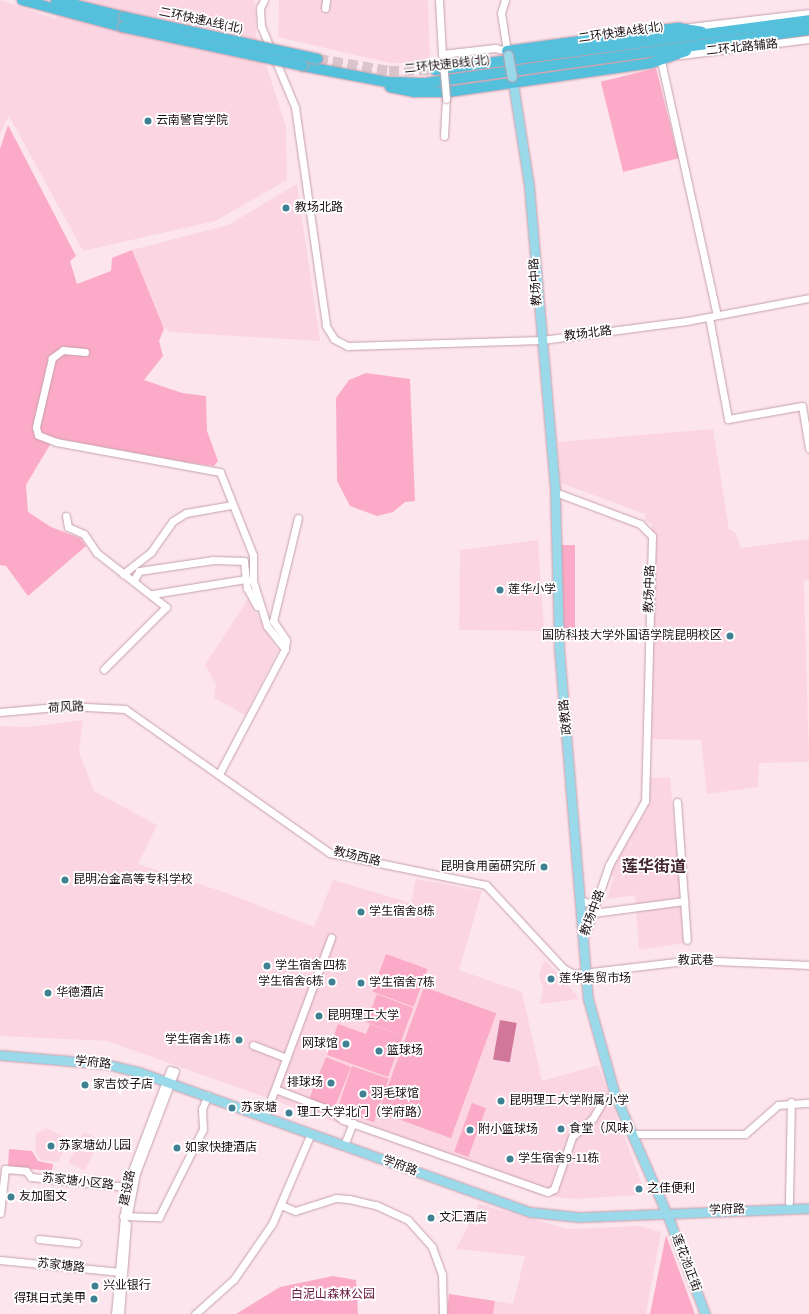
<!DOCTYPE html>
<meta charset="utf-8">
<style>
body{margin:0}
#map{position:relative;width:809px;height:1314px;overflow:hidden;background:#fde5ed;font-family:"Source Sans 3","Noto Sans SC",sans-serif}
div>[style]{position:absolute}
[style*='--x']{left:calc(var(--x)*1px);top:calc(var(--y)*1px);width:calc(var(--w)*1px);rotate:calc(var(--a)*1deg)}
.built>*{inset:0;background:#fbd6e2;transform-origin:0 0}
.green>*{inset:0;background:#fbabc7;transform-origin:0 0}
.water>*{inset:0;background:#d1789a;transform-origin:0 0}
.highway-tunnel>*{height:10px;margin-top:-5px;transform-origin:0;background:repeating-linear-gradient(90deg,#dbc5cc 0 10px,transparent 0 15px)}
.roads{filter:drop-shadow(0 0 1px #c5a0ac) drop-shadow(0 0 1px #c5a0ac)}
.minor>*{height:7px;margin:-3.5px;padding:0 3.5px;transform-origin:3.5px;border-radius:3.5px;background:#fff}
.major>*{height:9px;margin:-4.5px;padding:0 4.5px;transform-origin:4.5px;border-radius:4.5px;background:#99d9ea}
.highway>*{height:10px;margin:-5px;padding:0 5px;transform-origin:5px;border-radius:5px;background:#55c0dc}
.bridges{filter:drop-shadow(0 0 1px #c5a0ac) drop-shadow(0 0 1px #c5a0ac)}
.minor-bridge>*{height:7px;margin:-3.5px;padding:0 3.5px;transform-origin:3.5px;border-radius:3.5px;background:#fff}
.major-bridge>*{height:9px;margin:-4.5px;padding:0 4.5px;transform-origin:4.5px;border-radius:4.5px;background:#99d9ea}
.highway-bridge>*{height:10px;margin:-5px;padding:0 5px;transform-origin:5px;border-radius:5px;background:#55c0dc}
.dots>*{width:11px;height:11px;translate:-50% -50%;box-sizing:border-box;border:2px solid #fff;border-radius:50%}
span{translate:-50% -50%;white-space:nowrap;text-align:center;line-height:1.15;-webkit-text-stroke:3.5px #fff;paint-order:stroke}
.street-label{font-size:12px;color:#190d11}
.poi-label{font-size:12px;color:#190d11}
.left{translate:0 -50%;text-align:left}
.right{translate:-100% -50%;text-align:right}
.park-label{font-size:12px;color:#67173c}
.district-label{font-size:16px;color:#432631;font-weight:700}
</style>
<div id="map">
<div class="built">
<i style="clip-path:polygon(0 0,56px 19px,54px 0,255px 0,256px 35px,286px 126px,287px 180px,215px 221px,83px 251px,9px 116px,0 133px)"></i>
<i style="clip-path:polygon(279px 0,428px 0,430px 63px,390px 63px,278px 37px)"></i>
<i style="clip-path:polygon(297px 184px,320px 341px,170px 332px,137px 306px,132px 250px,228px 225px)"></i>
<i style="clip-path:polygon(713px 429px,729px 529px,736px 533px,741px 548px,809px 539px,809px 580px,804px 581px,809px 762px,759px 763px,758px 787px,707px 794px,701px 740px,652px 739px,652px 524px,645px 521px,645px 514px,561px 483px,558px 442px)"></i>
<i style="clip-path:polygon(538px 540px,544px 631px,459px 630px,460px 550px)"></i>
<i style="clip-path:polygon(248px 599px,278px 651px,245px 715px,214px 698px,216px 684px,205px 665px)"></i>
<i style="clip-path:polygon(83px 720px,79px 752px,94px 791px,157px 825px,138px 864px,230px 894px,314px 927px,333px 880px,411px 903px,416px 879px,482px 891px,459px 970px,522px 992px,542px 1081px,598px 1065px,643px 1187px,639px 1195px,575px 1199px,540px 1195px,107px 1041px,0 1036px,0 726px,29px 727px)"></i>
<i style="clip-path:polygon(670px 777px,685px 943px,639px 950px,635px 895px,607px 899px,614px 877px,610px 875px,629px 837px,631px 853px,630px 837px,647px 809px,650px 778px)"></i>
<i style="clip-path:polygon(545px 960px,577px 995px,578px 999px,540px 1004px,543px 990px,539px 973px)"></i>
<i style="clip-path:polygon(46px 1128px,70px 1140px,58px 1162px,41px 1160px,35px 1152px,36px 1134px)"></i>
<i style="left:84px;top:1132px;width:18px;height:34px;rotate:27deg"></i>
<i style="clip-path:polygon(479px 1204px,568px 1229px,640px 1226px,661px 1232px,646px 1314px,447px 1314px,449px 1294px,513px 1304px,525px 1256px,456px 1249px)"></i>
</div>
<div class="green">
<i style="left:656px;top:68px;width:93px;height:57px;rotate:76deg"></i>
<i style="clip-path:polygon(8px 125px,76px 256px,70px 261px,77px 284px,111px 271px,112px 258px,132px 250px,164px 329px,159px 341px,163px 356px,144px 380px,182px 393px,206px 396px,207px 431px,218px 461px,214px 466px,185px 462px,54px 438px,26px 485px,28px 512px,51px 527px,80px 538px,86px 546px,28px 596px,6px 566px,0 565px,0 149px)"></i>
<i style="clip-path:polygon(366px 373px,410px 379px,415px 501px,405px 502px,393px 512px,377px 516px,350px 506px,337px 481px,336px 398px,349px 380px)"></i>
<i style="left:558px;top:545px;width:17px;height:95px"></i>
<i style="left:386px;top:954px;width:44px;height:40px;rotate:20deg"></i>
<i style="left:424px;top:987px;width:77px;height:133px;rotate:20deg"></i>
<i style="left:377px;top:994px;width:39px;height:30px;rotate:21deg"></i>
<i style="clip-path:polygon(338px 1024px,366px 1034px,370px 1024px,403px 1036px,388px 1077px,327px 1055px)"></i>
<i style="left:326px;top:1057px;width:27px;height:45px;rotate:22deg"></i>
<i style="left:352px;top:1066px;width:39px;height:46px;rotate:19deg"></i>
<i style="left:472px;top:1103px;width:15px;height:52px;rotate:20deg"></i>
<i style="clip-path:polygon(9px 1149px,32px 1151px,38px 1161px,53px 1164px,52px 1171px,8px 1167px)"></i>
<i style="clip-path:polygon(666px 1235px,695px 1314px,650px 1314px)"></i>
<i style="clip-path:polygon(333px 1276px,356px 1280px,358px 1314px,236px 1314px,280px 1287px)"></i>
<i style="clip-path:polygon(449px 1294px,495px 1301px,493px 1314px,447px 1314px)"></i>
</div>
<div class="water">
<i style="left:500px;top:1020px;width:17px;height:40px;rotate:10deg"></i>
</div>
<div class="highway-tunnel">
<i style="--x:318;--y:59;--w:72;--a:9.6"></i>
<i style="--x:389;--y:71;--w:46;--a:-1.2"></i>
</div>
<div class="roads">
<div class="minor">
<i style="--x:264;--y:0;--w:9;--a:117"></i>
<i style="--x:260;--y:8;--w:18;--a:87"></i>
<i style="--x:261;--y:26;--w:88;--a:67.2"></i>
<i style="--x:295;--y:107;--w:221;--a:81.9"></i>
<i style="--x:326;--y:326;--w:15;--a:58"></i>
<i style="--x:334;--y:339;--w:16;--a:27"></i>
<i style="--x:348;--y:346;--w:194;--a:-1.8"></i>
<i style="--x:542;--y:340;--w:146;--a:-7.5"></i>
<i style="--x:687;--y:321;--w:124;--a:-10.7"></i>
<i style="--x:439;--y:0;--w:54;--a:86.8"></i>
<i style="--x:442;--y:54;--w:53;--a:-6.5"></i>
<i style="--x:495;--y:48;--w:12;--a:14"></i>
<i style="--x:507;--y:51;--w:38;--a:-99"></i>
<i style="--x:501;--y:13;--w:14;--a:-73"></i>
<i style="--x:325;--y:8;--w:8;--a:-83"></i>
<i style="--x:690;--y:27;--w:120;--a:-6.7"></i>
<i style="--x:681;--y:55;--w:129;--a:-7.1"></i>
<i style="--x:661;--y:61;--w:260;--a:77.6"></i>
<i style="--x:444;--y:136;--w:37;--a:-87"></i>
<i style="--x:709;--y:317;--w:104;--a:79.4"></i>
<i style="--x:728;--y:419;--w:75;--a:-10"></i>
<i style="--x:802;--y:406;--w:43;--a:80.5"></i>
<i style="--x:85;--y:352;--w:22;--a:-175"></i>
<i style="--x:63;--y:350;--w:14;--a:144"></i>
<i style="--x:52;--y:358;--w:71;--a:103.1"></i>
<i style="--x:36;--y:427;--w:8;--a:76"></i>
<i style="--x:38;--y:435;--w:19;--a:21"></i>
<i style="--x:56;--y:442;--w:167;--a:10.4"></i>
<i style="--x:220;--y:472;--w:89;--a:68.3"></i>
<i style="--x:253;--y:555;--w:26;--a:90"></i>
<i style="--x:253;--y:581;--w:47;--a:72.7"></i>
<i style="--x:267;--y:626;--w:29;--a:52"></i>
<i style="--x:555;--y:492;--w:91;--a:20.6"></i>
<i style="--x:640;--y:524;--w:17;--a:45"></i>
<i style="--x:652;--y:536;--w:265;--a:91.5"></i>
<i style="--x:645;--y:801;--w:73;--a:119.4"></i>
<i style="--x:609;--y:865;--w:77;--a:108.9"></i>
<i style="--x:66;--y:516;--w:11;--a:80"></i>
<i style="--x:68;--y:527;--w:17;--a:24"></i>
<i style="--x:84;--y:534;--w:23;--a:56"></i>
<i style="--x:97;--y:553;--w:88;--a:38"></i>
<i style="--x:166;--y:607;--w:88;--a:135"></i>
<i style="--x:123;--y:574;--w:36;--a:-38"></i>
<i style="--x:151;--y:552;--w:38;--a:-55"></i>
<i style="--x:173;--y:521;--w:15;--a:-32"></i>
<i style="--x:186;--y:513;--w:47;--a:-9.9"></i>
<i style="--x:134;--y:580;--w:10;--a:-61"></i>
<i style="--x:139;--y:571;--w:75;--a:-8.5"></i>
<i style="--x:213;--y:560;--w:31;--a:2"></i>
<i style="--x:244;--y:561;--w:27;--a:84"></i>
<i style="--x:247;--y:588;--w:21;--a:61"></i>
<i style="--x:153;--y:594;--w:94;--a:-9.2"></i>
<i style="--x:0;--y:712;--w:68;--a:-5"></i>
<i style="--x:68;--y:706;--w:57;--a:3"></i>
<i style="--x:125;--y:709;--w:251;--a:35.1"></i>
<i style="--x:330;--y:853;--w:159;--a:11.6"></i>
<i style="--x:486;--y:885;--w:113;--a:47.1"></i>
<i style="--x:563;--y:968;--w:13;--a:29"></i>
<i style="--x:574;--y:974;--w:120;--a:-6.7"></i>
<i style="--x:693;--y:960;--w:116;--a:2.5"></i>
<i style="--x:219;--y:774;--w:141;--a:-62.2"></i>
<i style="--x:285;--y:649;--w:9;--a:-84"></i>
<i style="--x:286;--y:640;--w:23;--a:-124"></i>
<i style="--x:273;--y:621;--w:106;--a:-76.4"></i>
<i style="--x:677;--y:802;--w:138;--a:85.9"></i>
<i style="--x:579;--y:900;--w:10;--a:17"></i>
<i style="--x:589;--y:903;--w:10;--a:-29"></i>
<i style="--x:593;--y:913;--w:92;--a:-7.5"></i>
<i style="--x:253;--y:1045;--w:36;--a:21"></i>
<i style="--x:275;--y:1089;--w:59;--a:20.9"></i>
<i style="--x:330;--y:1110;--w:16;--a:38"></i>
<i style="--x:343;--y:1120;--w:217;--a:19.4"></i>
<i style="--x:548;--y:1192;--w:7;--a:-27"></i>
<i style="--x:554;--y:1189;--w:55;--a:-70.9"></i>
<i style="--x:572;--y:1137;--w:28;--a:-42"></i>
<i style="--x:593;--y:1118;--w:20;--a:-60"></i>
<i style="--x:603;--y:1101;--w:9;--a:-27"></i>
<i style="--x:267;--y:1110;--w:184;--a:-69.6"></i>
<i style="--x:632;--y:1134;--w:113;--a:0"></i>
<i style="--x:745;--y:1134;--w:44;--a:-41.3"></i>
<i style="--x:778;--y:1105;--w:31;--a:-4"></i>
<i style="--x:344;--y:1145;--w:24;--a:-68"></i>
<i style="--x:789;--y:1202;--w:100;--a:-88.9"></i>
<i style="--x:281;--y:1205;--w:15;--a:23"></i>
<i style="--x:295;--y:1211;--w:43;--a:-17.6"></i>
<i style="--x:336;--y:1198;--w:13;--a:4"></i>
<i style="--x:349;--y:1199;--w:28;--a:13"></i>
<i style="--x:376;--y:1205;--w:35;--a:25"></i>
<i style="--x:408;--y:1220;--w:36;--a:48"></i>
<i style="--x:432;--y:1247;--w:29;--a:70"></i>
<i style="--x:442;--y:1274;--w:40;--a:88.6"></i>
<i style="--x:0;--y:1213;--w:44;--a:-83.5"></i>
<i style="--x:5;--y:1169;--w:21;--a:5"></i>
<i style="--x:26;--y:1171;--w:8;--a:50"></i>
<i style="--x:31;--y:1177;--w:97;--a:5.9"></i>
<i style="--x:128;--y:1214;--w:42;--a:-79"></i>
<i style="--x:136;--y:1173;--w:109;--a:-69.1"></i>
<i style="--x:123;--y:1216;--w:36;--a:2"></i>
<i style="--x:159;--y:1217;--w:98;--a:-63.4"></i>
<i style="--x:203;--y:1129;--w:20;--a:-93"></i>
<i style="--x:202;--y:1109;--w:15;--a:-67"></i>
<i style="--x:39;--y:1239;--w:38;--a:6"></i>
<i style="--x:0;--y:1260;--w:121;--a:5.7"></i>
<i style="--x:115;--y:1314;--w:131;--a:-84.7"></i>
<i style="--x:127;--y:1184;--w:122;--a:-69.3"></i>
<i style="--x:120;--y:1314;--w:90;--a:-85.6"></i>
<i style="--x:195;--y:1314;--w:52;--a:-41.9"></i>
<i style="--x:234;--y:1279;--w:67;--a:-55.4"></i>
<i style="--x:272;--y:1224;--w:99;--a:-66.8"></i>
</div>
<div class="major">
<i style="--x:512;--y:77;--w:110;--a:81.1"></i>
<i style="--x:529;--y:186;--w:307;--a:85.1"></i>
<i style="--x:555;--y:492;--w:156;--a:88.5"></i>
<i style="--x:559;--y:648;--w:352;--a:85.3"></i>
<i style="--x:588;--y:999;--w:100;--a:74.3"></i>
<i style="--x:615;--y:1095;--w:135;--a:66.5"></i>
<i style="--x:669;--y:1219;--w:102;--a:69.2"></i>
<i style="--x:0;--y:1055;--w:106;--a:4.9"></i>
<i style="--x:106;--y:1064;--w:34;--a:14"></i>
<i style="--x:139;--y:1072;--w:415;--a:19.7"></i>
<i style="--x:530;--y:1212;--w:49;--a:5.8"></i>
<i style="--x:579;--y:1217;--w:230;--a:-2.2"></i>
</div>
<div class="highway">
<i style="--x:22;--y:0;--w:105;--a:15"></i>
<i style="--x:56;--y:0;--w:70;--a:14"></i>
<i style="--x:507;--y:51;--w:173;--a:-7.7"></i>
<i style="--x:678;--y:28;--w:24;--a:9"></i>
<i style="--x:303;--y:66;--w:86;--a:10.7"></i>
<i style="--x:388;--y:82;--w:38;--a:2"></i>
<i style="--x:426;--y:83;--w:387;--a:-7.9"></i>
<i style="--x:435;--y:70;--w:377;--a:-7.6"></i>
<i style="--x:390;--y:87;--w:25;--a:12"></i>
<i style="--x:414;--y:92;--w:34;--a:0"></i>
<i style="--x:448;--y:92;--w:205;--a:-8.1"></i>
<i style="--x:651;--y:63;--w:37;--a:-19"></i>
</div>
</div>
<div class="bridges">
<div class="minor-bridge">
<i style="--x:443;--y:62;--w:37;--a:85"></i>
</div>
<div class="major-bridge">
<i style="--x:508;--y:55;--w:22;--a:80"></i>
</div>
<div class="highway-bridge">
<i style="--x:124;--y:17;--w:198;--a:12.2"></i>
<i style="--x:123;--y:27;--w:184;--a:12.2"></i>
</div>
</div>
<div class="dots">
<i style="left:148px;top:121px;background:#3f8192"></i>
<i style="left:286px;top:208px;background:#3f8192"></i>
<i style="left:500px;top:590px;background:#3f8192"></i>
<i style="left:730px;top:636px;background:#3f8192"></i>
<i style="left:544px;top:867px;background:#3f8192"></i>
<i style="left:65px;top:880px;background:#3f8192"></i>
<i style="left:361px;top:912px;background:#3f8192"></i>
<i style="left:267px;top:966px;background:#3f8192"></i>
<i style="left:551px;top:979px;background:#3f8192"></i>
<i style="left:332px;top:982px;background:#3f8192"></i>
<i style="left:361px;top:983px;background:#3f8192"></i>
<i style="left:48px;top:993px;background:#3f8192"></i>
<i style="left:319px;top:1016px;background:#3f8192"></i>
<i style="left:239px;top:1040px;background:#3f8192"></i>
<i style="left:346px;top:1044px;background:#3f8192"></i>
<i style="left:379px;top:1051px;background:#3f8192"></i>
<i style="left:331px;top:1083px;background:#3f8192"></i>
<i style="left:85px;top:1085px;background:#3f8192"></i>
<i style="left:363px;top:1094px;background:#3f8192"></i>
<i style="left:501px;top:1101px;background:#3f8192"></i>
<i style="left:232px;top:1108px;background:#3f8192"></i>
<i style="left:289px;top:1113px;background:#3f8192"></i>
<i style="left:561px;top:1129px;background:#3f8192"></i>
<i style="left:470px;top:1130px;background:#3f8192"></i>
<i style="left:51px;top:1146px;background:#3f8192"></i>
<i style="left:177px;top:1148px;background:#3f8192"></i>
<i style="left:510px;top:1159px;background:#3f8192"></i>
<i style="left:639px;top:1189px;background:#3f8192"></i>
<i style="left:11px;top:1197px;background:#3f8192"></i>
<i style="left:431px;top:1218px;background:#3f8192"></i>
<i style="left:95px;top:1286px;background:#3f8192"></i>
<i style="left:94px;top:1299px;background:#3f8192"></i>
</div>
<div class="street-label">
<span style="left:201px;top:21px;rotate:12deg">二环快速A线(北)</span>
<span style="left:621px;top:33px;rotate:-8deg">二环快速A线(北)</span>
<span style="left:742px;top:48px;rotate:-6deg">二环北路辅路</span>
<span style="left:447px;top:65px;rotate:-6deg">二环快速B线(北)</span>
<span style="left:536px;top:282px;rotate:-94deg">教场中路</span>
<span style="left:588px;top:334px;rotate:-7deg">教场北路</span>
<span style="left:650px;top:589px;rotate:-88deg">教场中路</span>
<span style="left:66px;top:708px;rotate:-3deg">荷风路</span>
<span style="left:566px;top:717px;rotate:-96deg">政教路</span>
<span style="left:357px;top:857px;rotate:13deg">教场西路</span>
<span style="left:593px;top:913px;rotate:-70deg">教场中路</span>
<span style="left:696px;top:961px">教武巷</span>
<span style="left:93px;top:1063px;rotate:6deg">学府路</span>
<span style="left:400px;top:1166px;rotate:20deg">学府路</span>
<span style="left:78px;top:1182px;rotate:6deg">苏家塘小区路</span>
<span style="left:128px;top:1188px;rotate:-79deg">建设路</span>
<span style="left:727px;top:1210px;rotate:-2deg">学府路</span>
<span style="left:686px;top:1263px;rotate:69deg">莲花池正街</span>
<span style="left:61px;top:1266px;rotate:6deg">苏家塘路</span>
</div>
<div class="poi-label">
<span class="left" style="left:156px;top:121px">云南警官学院</span>
<span class="left" style="left:295px;top:208px">教场北路</span>
<span class="left" style="left:508px;top:590px">莲华小学</span>
<span class="right" style="left:722px;top:636px">国防科技大学外国语学院昆明校区</span>
<span class="right" style="left:536px;top:867px">昆明食用菌研究所</span>
<span class="left" style="left:73px;top:880px">昆明冶金高等专科学校</span>
<span class="left" style="left:369px;top:912px">学生宿舍8栋</span>
<span class="left" style="left:275px;top:966px">学生宿舍四栋</span>
<span class="left" style="left:559px;top:979px">莲华集贸市场</span>
<span class="right" style="left:324px;top:982px">学生宿舍6栋</span>
<span class="left" style="left:369px;top:983px">学生宿舍7栋</span>
<span class="left" style="left:56px;top:993px">华德酒店</span>
<span class="left" style="left:327px;top:1016px">昆明理工大学</span>
<span class="right" style="left:231px;top:1040px">学生宿舍1栋</span>
<span class="right" style="left:338px;top:1044px">网球馆</span>
<span class="left" style="left:387px;top:1051px">篮球场</span>
<span class="right" style="left:323px;top:1083px">排球场</span>
<span class="left" style="left:93px;top:1085px">家吉饺子店</span>
<span class="left" style="left:371px;top:1094px">羽毛球馆</span>
<span class="left" style="left:509px;top:1101px">昆明理工大学附属小学</span>
<span class="left" style="left:241px;top:1108px">苏家塘</span>
<span class="left" style="left:297px;top:1113px">理工大学北门（学府路）</span>
<span class="left" style="left:569px;top:1129px">食堂（风味）</span>
<span class="left" style="left:478px;top:1130px">附小篮球场</span>
<span class="left" style="left:59px;top:1146px">苏家塘幼儿园</span>
<span class="left" style="left:185px;top:1148px">如家快捷酒店</span>
<span class="left" style="left:518px;top:1159px">学生宿舍9-11栋</span>
<span class="left" style="left:647px;top:1189px">之佳便利</span>
<span class="left" style="left:19px;top:1197px">友加图文</span>
<span class="left" style="left:439px;top:1218px">文汇酒店</span>
<span class="left" style="left:103px;top:1286px">兴业银行</span>
<span class="right" style="left:86px;top:1299px">得琪日式美甲</span>
</div>
<div class="park-label">
<span style="left:333px;top:1295px">白泥山森林公园</span>
</div>
<div class="district-label">
<span style="left:654px;top:867px">莲华街道</span>
</div>
</div>
